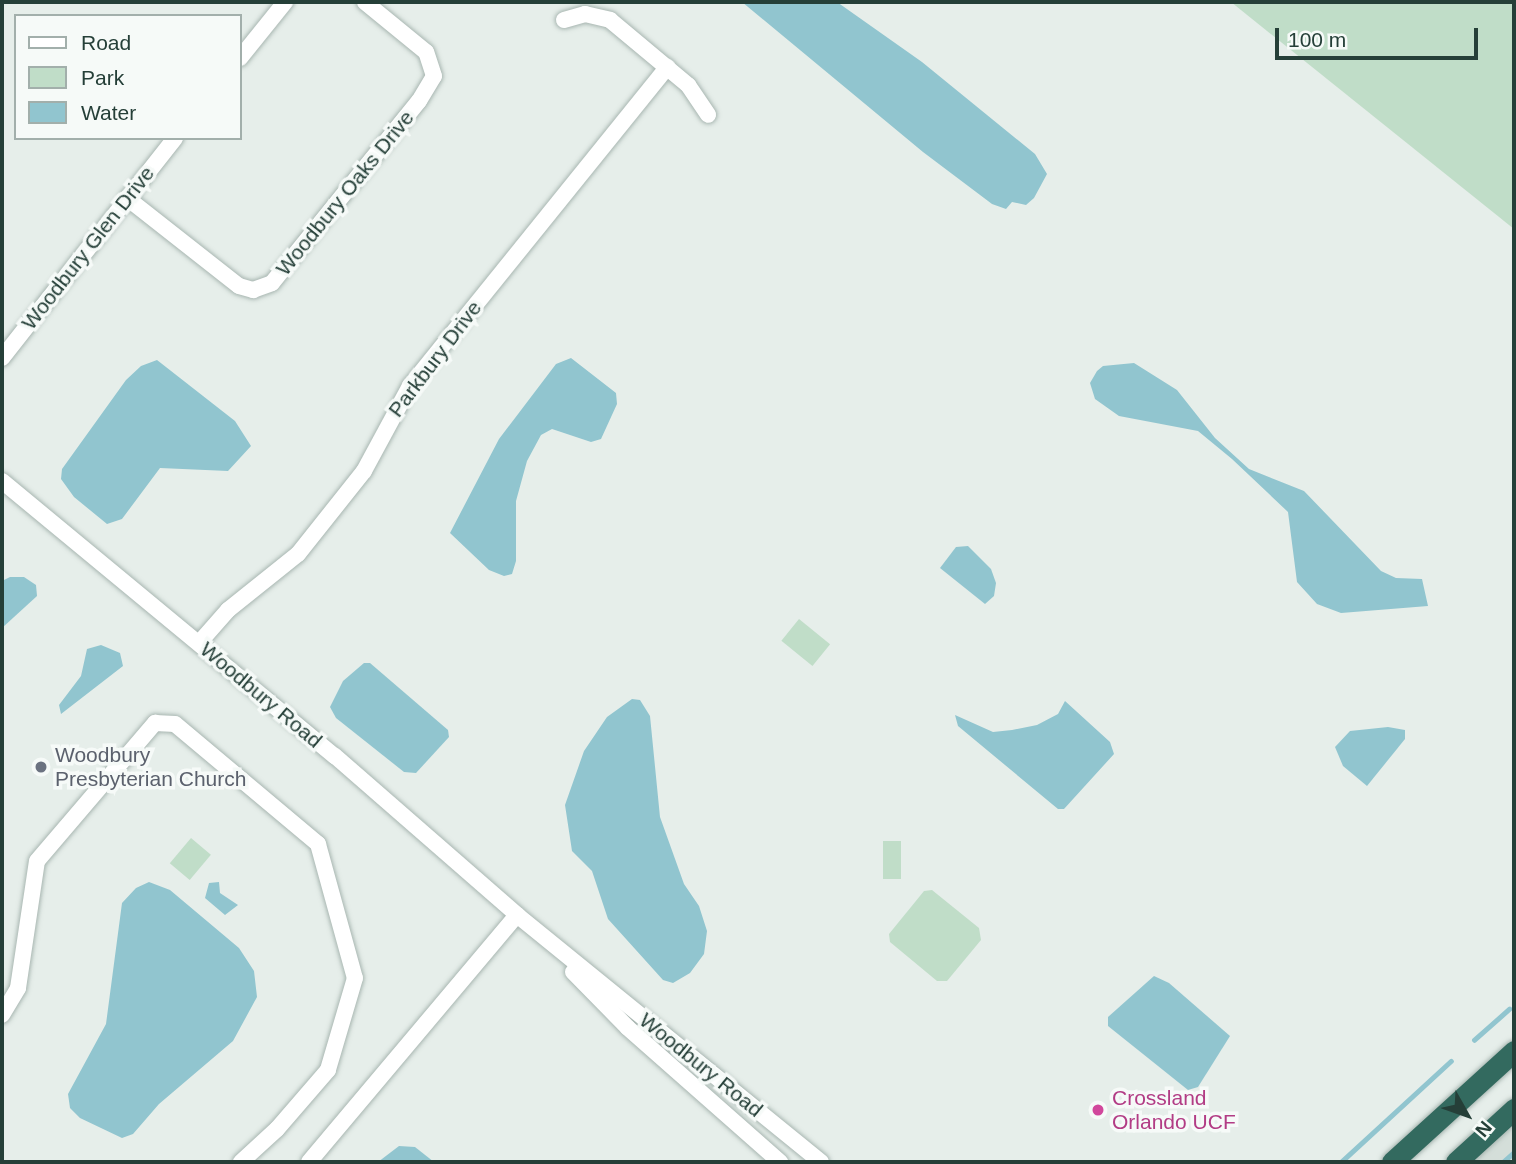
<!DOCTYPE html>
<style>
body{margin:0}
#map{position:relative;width:1516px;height:1164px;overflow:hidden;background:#e6eeea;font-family:Helvetica,sans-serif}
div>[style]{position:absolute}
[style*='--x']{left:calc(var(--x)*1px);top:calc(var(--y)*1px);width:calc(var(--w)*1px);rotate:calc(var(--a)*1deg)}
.built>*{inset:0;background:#d4ded9}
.green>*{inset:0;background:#c0ddc8;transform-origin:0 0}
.water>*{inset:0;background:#91c5cf}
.stream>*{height:4.5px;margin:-2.25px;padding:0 2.25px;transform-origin:2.25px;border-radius:2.25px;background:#91c5cf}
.roads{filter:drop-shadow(0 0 2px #a8b6b1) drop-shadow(0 0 2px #a8b6b1)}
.minor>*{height:16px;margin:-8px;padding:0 8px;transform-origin:8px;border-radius:8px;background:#fff}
.highway>*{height:21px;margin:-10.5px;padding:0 10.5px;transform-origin:10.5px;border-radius:10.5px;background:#336a5f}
.dots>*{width:19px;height:19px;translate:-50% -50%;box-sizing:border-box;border:4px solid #f6faf8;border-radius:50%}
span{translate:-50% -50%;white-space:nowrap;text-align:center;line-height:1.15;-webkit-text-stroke:7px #f6faf8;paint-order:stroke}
.street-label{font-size:21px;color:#253f38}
.worship-label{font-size:21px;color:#5b616d}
.left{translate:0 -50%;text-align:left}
.hotel-label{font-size:21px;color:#b23c85}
.frame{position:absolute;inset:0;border:4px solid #253f38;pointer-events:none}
.legend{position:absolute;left:14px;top:14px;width:228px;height:126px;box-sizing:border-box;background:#f6faf8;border:2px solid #a2afab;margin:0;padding:9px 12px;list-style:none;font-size:21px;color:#253f38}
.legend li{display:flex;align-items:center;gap:14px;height:35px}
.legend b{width:35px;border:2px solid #a2afab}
.north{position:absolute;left:1432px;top:1080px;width:70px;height:70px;-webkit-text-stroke:5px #f6faf8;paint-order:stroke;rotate:130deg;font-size:19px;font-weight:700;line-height:28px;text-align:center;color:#253f38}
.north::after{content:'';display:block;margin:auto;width:24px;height:32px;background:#253f38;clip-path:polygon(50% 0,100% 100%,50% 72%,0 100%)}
.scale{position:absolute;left:1275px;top:28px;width:203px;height:32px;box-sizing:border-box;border:4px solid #253f38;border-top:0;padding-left:9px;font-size:21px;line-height:24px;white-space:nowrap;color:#253f38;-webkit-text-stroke:5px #f6faf8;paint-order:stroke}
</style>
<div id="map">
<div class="built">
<i style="clip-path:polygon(1514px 1121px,1514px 1162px,1466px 1162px)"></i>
</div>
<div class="green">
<i style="clip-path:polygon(1231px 2px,1514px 2px,1514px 229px)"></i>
<i style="left:799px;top:619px;width:40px;height:28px;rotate:39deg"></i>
<i style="left:191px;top:838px;width:26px;height:33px;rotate:40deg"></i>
<i style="left:883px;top:841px;width:18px;height:38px"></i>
<i style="clip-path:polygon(932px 890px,979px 928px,981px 940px,947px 981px,937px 981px,890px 942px,889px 934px,924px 891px)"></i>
</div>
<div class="water">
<i style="clip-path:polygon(742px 2px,837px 2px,922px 62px,1035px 154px,1047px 174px,1034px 198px,1026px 205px,1012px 202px,1006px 209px,992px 204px,923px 152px)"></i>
<i style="clip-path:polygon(571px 358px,616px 393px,617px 404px,601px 439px,591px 442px,552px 429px,541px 435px,527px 461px,516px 501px,516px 561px,512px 574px,504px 576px,489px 570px,450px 533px,499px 439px,556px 364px)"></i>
<i style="clip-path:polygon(157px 360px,235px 421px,251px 446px,228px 471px,160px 468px,122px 519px,107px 524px,74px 497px,61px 479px,62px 469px,126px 380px,141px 366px)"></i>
<i style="clip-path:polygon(1134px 363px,1177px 390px,1215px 438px,1249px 469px,1304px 491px,1381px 571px,1396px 578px,1422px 579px,1428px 606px,1341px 613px,1317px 604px,1297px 582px,1288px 512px,1232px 459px,1198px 431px,1119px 416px,1095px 399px,1090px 383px,1097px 371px,1103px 366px)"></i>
<i style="clip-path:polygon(968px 546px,991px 569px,996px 583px,994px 596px,985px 604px,940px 568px,956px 547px)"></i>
<i style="clip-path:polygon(10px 577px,24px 577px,36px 585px,37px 596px,2px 628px,2px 581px)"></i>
<i style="clip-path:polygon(101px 645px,120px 653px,123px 666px,61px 714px,59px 705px,81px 676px,87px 649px)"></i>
<i style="clip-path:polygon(364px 663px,370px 663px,448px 730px,449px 737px,416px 773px,404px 772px,336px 718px,330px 707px,343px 681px)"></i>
<i style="clip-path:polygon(632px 699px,640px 700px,650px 716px,660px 817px,684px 884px,699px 906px,707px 931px,704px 954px,690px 973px,673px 983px,663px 980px,608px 919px,592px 871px,572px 851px,565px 805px,584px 751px,607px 717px)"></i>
<i style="clip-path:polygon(1065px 701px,1110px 742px,1114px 754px,1064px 809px,1058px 809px,958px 726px,955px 715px,993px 732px,1012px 730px,1037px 725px,1058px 714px)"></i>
<i style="clip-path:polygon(1388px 727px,1405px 730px,1405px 739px,1367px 786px,1343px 766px,1335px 747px,1350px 731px)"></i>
<i style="clip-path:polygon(149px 882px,170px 890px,239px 948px,254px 971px,257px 997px,233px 1041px,159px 1104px,133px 1134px,122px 1138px,80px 1118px,70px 1108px,68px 1094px,106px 1024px,122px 903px,136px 888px)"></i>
<i style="clip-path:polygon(219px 882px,220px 893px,238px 905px,225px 915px,205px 898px,209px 883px)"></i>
<i style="clip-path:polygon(1154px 976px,1169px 983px,1230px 1036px,1198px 1087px,1188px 1090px,1108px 1026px,1108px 1017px)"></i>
<i style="clip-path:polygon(399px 1146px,415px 1147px,434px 1162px,378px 1162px)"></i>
</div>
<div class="stream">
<i style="--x:1474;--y:1040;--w:47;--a:-41.5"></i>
<i style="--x:1341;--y:1162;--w:149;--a:-42.6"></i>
<i style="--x:1503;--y:1162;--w:15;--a:-42"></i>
</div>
<div class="roads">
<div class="minor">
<i style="--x:564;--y:20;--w:22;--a:-16"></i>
<i style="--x:585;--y:14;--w:26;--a:13"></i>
<i style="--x:610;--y:20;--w:102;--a:39.8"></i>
<i style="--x:688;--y:85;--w:36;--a:56"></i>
<i style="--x:240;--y:58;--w:72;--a:-51.2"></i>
<i style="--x:127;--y:198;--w:142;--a:38.2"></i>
<i style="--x:239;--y:286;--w:15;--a:16"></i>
<i style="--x:253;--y:290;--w:20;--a:-20"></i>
<i style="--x:272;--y:283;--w:234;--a:-51.1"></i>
<i style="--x:419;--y:101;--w:29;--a:-59"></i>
<i style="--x:434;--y:76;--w:25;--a:-108"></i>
<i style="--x:426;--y:52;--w:79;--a:-140.7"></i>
<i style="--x:2;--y:358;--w:280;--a:-51.8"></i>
<i style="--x:2;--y:481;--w:432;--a:39.6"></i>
<i style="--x:335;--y:756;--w:242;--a:41.1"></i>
<i style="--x:517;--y:915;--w:392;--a:39.1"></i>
<i style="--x:199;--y:643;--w:44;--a:-48.7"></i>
<i style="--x:228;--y:610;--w:90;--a:-38.7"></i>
<i style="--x:298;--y:554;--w:106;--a:-51.5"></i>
<i style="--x:364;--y:471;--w:97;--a:-61.6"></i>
<i style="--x:410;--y:386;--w:410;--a:-51.1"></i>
<i style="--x:573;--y:972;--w:78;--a:45.5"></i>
<i style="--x:628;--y:1028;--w:203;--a:41.4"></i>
<i style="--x:2;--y:1015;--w:31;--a:-59"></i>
<i style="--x:18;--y:988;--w:128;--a:-81.5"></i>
<i style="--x:37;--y:861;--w:182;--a:-49.5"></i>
<i style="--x:155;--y:723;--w:20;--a:3"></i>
<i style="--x:175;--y:724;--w:187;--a:40"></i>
<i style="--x:318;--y:844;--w:139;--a:74.6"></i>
<i style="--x:355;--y:978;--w:96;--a:106.4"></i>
<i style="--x:328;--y:1070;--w:78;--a:130.8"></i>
<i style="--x:277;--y:1129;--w:49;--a:137.5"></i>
<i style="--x:309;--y:1162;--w:323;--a:-49.9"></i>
</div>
<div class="highway">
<i style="--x:1392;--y:1162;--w:165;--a:-42.3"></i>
<i style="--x:1456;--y:1162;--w:79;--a:-42.4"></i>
</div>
</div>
<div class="dots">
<i style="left:41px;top:767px;background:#6b7280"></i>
<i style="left:1098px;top:1110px;background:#d1479c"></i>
</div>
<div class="street-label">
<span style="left:345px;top:193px;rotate:-51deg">Woodbury Oaks Drive</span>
<span style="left:88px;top:248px;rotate:-52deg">Woodbury Glen Drive</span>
<span style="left:435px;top:359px;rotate:-53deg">Parkbury Drive</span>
<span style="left:261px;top:695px;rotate:40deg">Woodbury Road</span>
<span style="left:701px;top:1065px;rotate:39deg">Woodbury Road</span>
</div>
<div class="worship-label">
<span class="left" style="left:55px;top:767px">Woodbury<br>Presbyterian Church</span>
</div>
<div class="hotel-label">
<span class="left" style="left:1112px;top:1110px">Crossland<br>Orlando UCF</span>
</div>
<div class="frame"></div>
<ul class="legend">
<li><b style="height:9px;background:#fff"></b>Road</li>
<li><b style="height:19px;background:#c0ddc8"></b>Park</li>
<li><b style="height:19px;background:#91c5cf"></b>Water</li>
</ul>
<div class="north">N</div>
<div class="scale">100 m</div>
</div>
